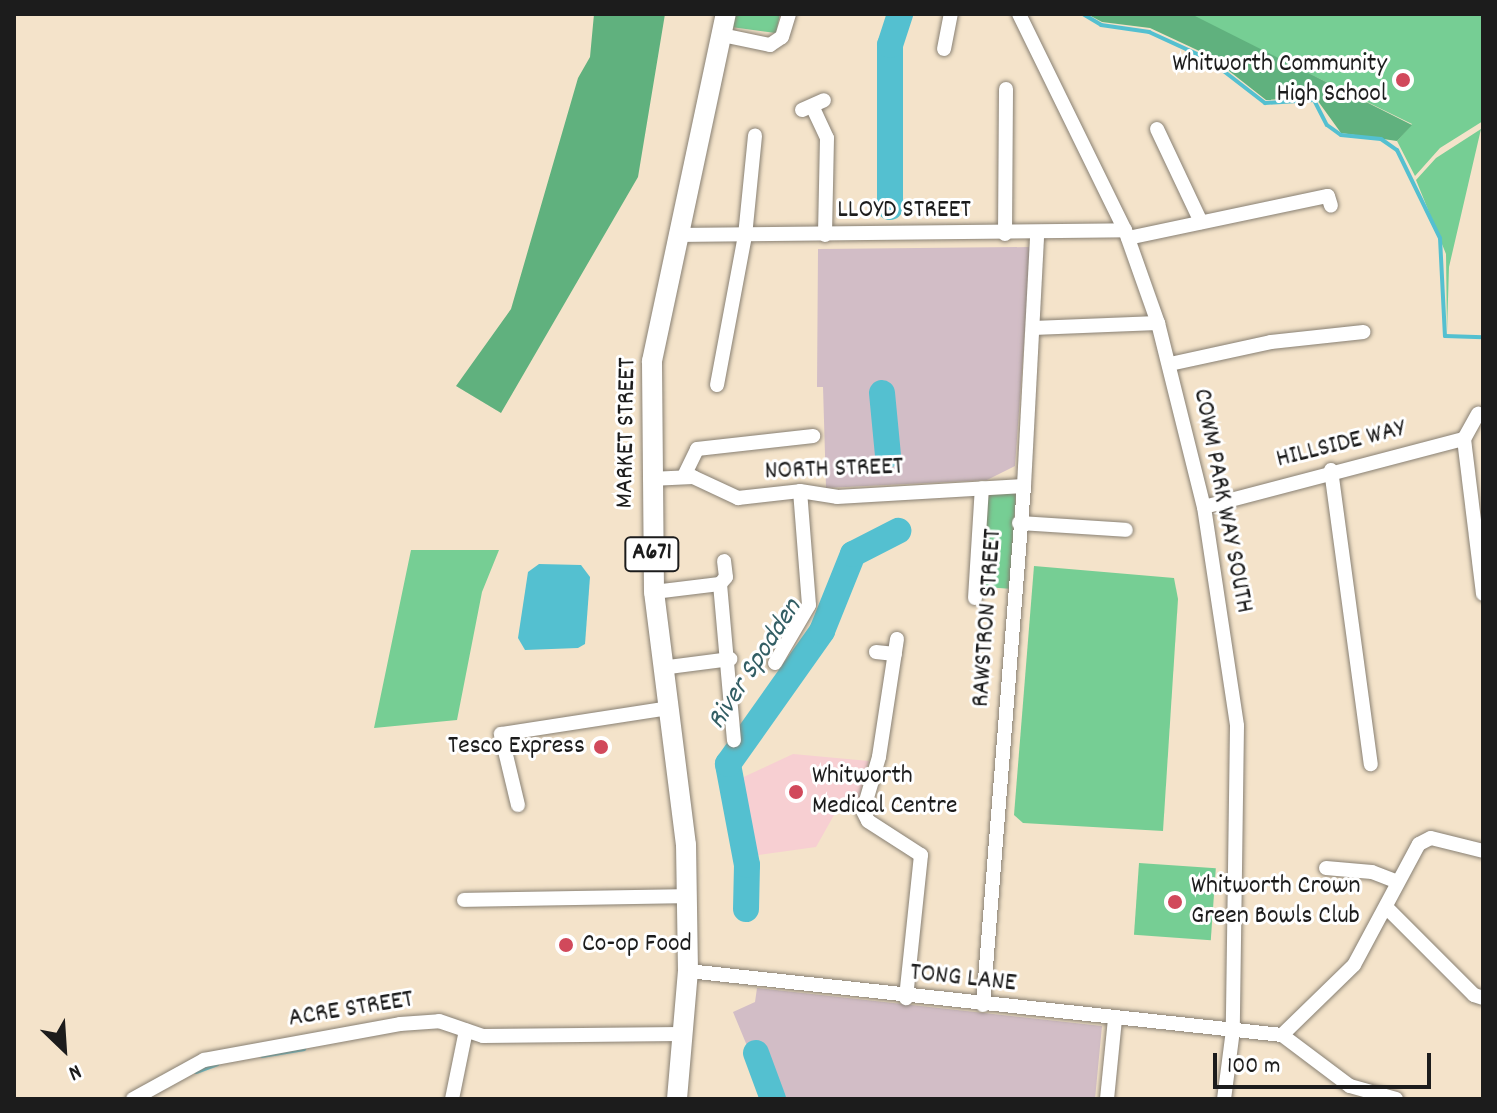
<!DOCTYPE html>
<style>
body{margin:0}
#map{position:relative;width:1497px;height:1113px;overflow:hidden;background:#f4e3ca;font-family:Dekko,sans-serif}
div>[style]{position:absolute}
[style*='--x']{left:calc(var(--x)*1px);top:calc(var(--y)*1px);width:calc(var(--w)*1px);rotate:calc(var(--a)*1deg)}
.built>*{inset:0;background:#f7cfd2}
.industrial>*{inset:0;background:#d2bdc6}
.green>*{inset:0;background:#76ce94;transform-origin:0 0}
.forest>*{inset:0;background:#60b17e}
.water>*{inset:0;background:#54c0d0}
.stream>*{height:4px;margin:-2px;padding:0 2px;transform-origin:2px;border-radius:2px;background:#54c0d0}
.river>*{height:26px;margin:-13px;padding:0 13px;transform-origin:13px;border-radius:13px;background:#54c0d0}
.roads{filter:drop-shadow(0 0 2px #888073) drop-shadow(0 0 2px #888073)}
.minor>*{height:14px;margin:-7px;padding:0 7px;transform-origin:7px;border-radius:7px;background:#fff}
.primary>*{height:20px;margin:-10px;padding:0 10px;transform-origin:10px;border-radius:10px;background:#fff}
.dots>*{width:22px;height:22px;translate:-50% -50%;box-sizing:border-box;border:4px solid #fff;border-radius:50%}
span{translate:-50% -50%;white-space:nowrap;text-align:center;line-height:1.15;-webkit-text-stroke:6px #fff;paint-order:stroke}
.shield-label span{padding:2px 6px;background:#fff;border:2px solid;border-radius:6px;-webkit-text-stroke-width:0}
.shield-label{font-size:24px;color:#1c1c1c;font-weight:700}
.poi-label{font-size:26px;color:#1c1c1c}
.right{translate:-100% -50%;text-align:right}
.left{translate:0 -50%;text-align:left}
.street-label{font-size:26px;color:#1c1c1c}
.water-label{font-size:28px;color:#325e64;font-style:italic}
.frame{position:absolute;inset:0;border:16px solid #1c1c1c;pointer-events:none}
.north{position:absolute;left:24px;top:1009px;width:80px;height:80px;-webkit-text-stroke:6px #fff;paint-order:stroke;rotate:155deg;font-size:22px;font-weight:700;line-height:32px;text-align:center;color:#1c1c1c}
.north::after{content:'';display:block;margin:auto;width:28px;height:36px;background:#1c1c1c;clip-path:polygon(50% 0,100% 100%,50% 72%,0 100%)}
.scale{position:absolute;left:1213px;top:1053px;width:218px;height:36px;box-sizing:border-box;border:4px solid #1c1c1c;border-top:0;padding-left:10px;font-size:24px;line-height:28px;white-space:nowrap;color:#1c1c1c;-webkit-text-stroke:6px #fff;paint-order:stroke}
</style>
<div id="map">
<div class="built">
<i style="clip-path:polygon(793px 754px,869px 761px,859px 798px,838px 808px,816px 847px,751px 856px,733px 782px)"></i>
</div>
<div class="industrial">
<i style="clip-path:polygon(1031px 247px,1015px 466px,987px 480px,826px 488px,823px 387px,817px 387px,818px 249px)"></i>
<i style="clip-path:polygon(757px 988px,1102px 1026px,1095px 1099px,779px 1099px,759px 1051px,750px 1053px,733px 1012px,755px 1002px)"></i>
</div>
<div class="green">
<i style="clip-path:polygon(734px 14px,780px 14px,776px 33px,731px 27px)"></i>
<i style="clip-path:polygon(1187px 14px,1483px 14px,1483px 121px,1440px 148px,1415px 176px,1397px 141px,1412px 124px)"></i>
<i style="clip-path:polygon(1481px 129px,1449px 267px,1447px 332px,1446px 254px,1416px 180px,1436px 158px)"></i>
<i style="left:1016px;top:493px;width:96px;height:28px;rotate:94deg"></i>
<i style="clip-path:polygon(411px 550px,499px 550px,482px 592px,457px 720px,374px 728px)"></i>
<i style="clip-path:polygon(1034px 566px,1174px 578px,1178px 599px,1163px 831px,1023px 823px,1014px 815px)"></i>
<i style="left:1139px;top:863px;width:77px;height:72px;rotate:4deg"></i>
</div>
<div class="forest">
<i style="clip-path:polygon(594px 14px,665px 14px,638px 177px,501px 413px,456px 386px,511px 309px,578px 78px,590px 57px)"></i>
<i style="clip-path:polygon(1087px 14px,1195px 16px,1412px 125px,1397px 141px,1341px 133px,1315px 97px,1266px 100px,1210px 56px,1150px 28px,1102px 22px)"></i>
</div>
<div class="water">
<i style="clip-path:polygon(539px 564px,581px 565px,590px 577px,585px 644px,578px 648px,525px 650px,518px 638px,528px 572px)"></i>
</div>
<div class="stream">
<i style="--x:1083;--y:14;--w:21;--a:31"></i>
<i style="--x:1101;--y:25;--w:49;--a:8.3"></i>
<i style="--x:1149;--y:32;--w:65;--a:24.6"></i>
<i style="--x:1208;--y:59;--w:72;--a:37.7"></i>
<i style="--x:1265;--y:103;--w:49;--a:-3.5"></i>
<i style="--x:1314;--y:100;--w:28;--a:63"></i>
<i style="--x:1327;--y:125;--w:17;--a:36"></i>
<i style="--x:1341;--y:135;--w:40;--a:5.7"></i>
<i style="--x:1381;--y:139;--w:19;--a:35"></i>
<i style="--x:1397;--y:150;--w:98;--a:64"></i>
<i style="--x:1440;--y:238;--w:98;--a:87.1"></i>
<i style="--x:1445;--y:336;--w:38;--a:2"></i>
<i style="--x:262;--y:1056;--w:43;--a:-9.5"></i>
<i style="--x:196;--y:1072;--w:23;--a:-20"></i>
</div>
<div class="river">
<i style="--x:890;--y:207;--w:162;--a:-90"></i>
<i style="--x:890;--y:45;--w:33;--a:-72"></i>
<i style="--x:882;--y:393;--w:62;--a:84.5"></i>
<i style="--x:746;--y:909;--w:44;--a:-88.7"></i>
<i style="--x:747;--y:865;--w:103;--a:-100.7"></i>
<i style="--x:728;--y:764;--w:163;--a:-54.7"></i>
<i style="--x:822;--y:631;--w:83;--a:-68.1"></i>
<i style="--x:853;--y:554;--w:51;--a:-27.1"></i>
<i style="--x:756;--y:1053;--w:49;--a:69.7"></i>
</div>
<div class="roads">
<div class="minor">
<i style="--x:1019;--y:14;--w:241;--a:63.9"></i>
<i style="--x:1125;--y:230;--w:99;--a:70.5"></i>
<i style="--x:1158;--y:323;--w:190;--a:76"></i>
<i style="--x:1204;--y:507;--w:221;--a:81.4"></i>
<i style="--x:1237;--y:726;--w:304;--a:90.8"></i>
<i style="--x:1233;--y:1030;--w:70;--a:97.4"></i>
<i style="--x:722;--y:35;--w:49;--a:11.8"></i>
<i style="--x:770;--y:45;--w:14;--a:-34"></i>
<i style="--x:782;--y:37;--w:24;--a:-73"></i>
<i style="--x:944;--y:49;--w:36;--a:-79"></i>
<i style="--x:813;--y:108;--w:33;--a:65"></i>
<i style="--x:827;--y:138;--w:97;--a:91.2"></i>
<i style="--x:802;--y:110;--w:24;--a:-24"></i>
<i style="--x:1157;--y:129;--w:103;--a:64.7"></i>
<i style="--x:1005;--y:234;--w:145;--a:-89.6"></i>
<i style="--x:683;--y:235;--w:442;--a:-0.6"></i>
<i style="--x:1128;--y:238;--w:204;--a:-11.9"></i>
<i style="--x:1328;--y:196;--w:10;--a:73"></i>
<i style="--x:1033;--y:328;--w:125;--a:-2.3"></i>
<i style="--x:1170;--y:364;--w:103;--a:-12.3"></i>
<i style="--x:1271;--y:342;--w:93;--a:-6.2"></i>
<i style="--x:717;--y:385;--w:152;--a:-79.4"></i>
<i style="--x:745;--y:236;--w:101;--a:-84.3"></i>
<i style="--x:1464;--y:439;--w:156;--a:83"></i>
<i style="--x:1331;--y:470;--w:297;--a:82.3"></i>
<i style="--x:684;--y:476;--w:30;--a:-64"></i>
<i style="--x:697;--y:449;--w:117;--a:-6.4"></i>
<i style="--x:650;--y:479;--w:43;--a:-2.7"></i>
<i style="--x:693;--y:477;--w:50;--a:25"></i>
<i style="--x:738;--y:498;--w:62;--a:-6.4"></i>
<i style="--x:800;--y:491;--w:37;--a:9"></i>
<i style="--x:837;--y:497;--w:187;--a:-3.4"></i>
<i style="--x:1204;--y:507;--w:269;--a:-14.7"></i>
<i style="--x:1464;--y:439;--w:29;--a:-61"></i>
<i style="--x:1019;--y:523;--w:107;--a:3.7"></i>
<i style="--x:720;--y:584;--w:157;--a:84.9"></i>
<i style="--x:720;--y:584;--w:9;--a:-49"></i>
<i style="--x:726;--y:577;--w:16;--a:-97"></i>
<i style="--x:654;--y:592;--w:66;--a:-6.9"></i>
<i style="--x:975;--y:598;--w:110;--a:-86.4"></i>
<i style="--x:897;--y:639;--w:119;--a:98.7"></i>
<i style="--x:879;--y:757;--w:56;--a:106.5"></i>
<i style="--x:863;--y:811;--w:11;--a:63"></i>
<i style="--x:868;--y:821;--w:63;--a:32.7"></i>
<i style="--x:921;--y:855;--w:144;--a:96"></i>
<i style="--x:876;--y:652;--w:19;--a:6"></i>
<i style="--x:775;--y:663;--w:67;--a:-59.6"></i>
<i style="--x:809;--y:605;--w:114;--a:-94.5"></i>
<i style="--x:661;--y:668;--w:70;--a:-7.4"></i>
<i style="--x:518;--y:805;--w:73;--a:-103.5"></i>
<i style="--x:501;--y:734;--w:169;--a:-8.8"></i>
<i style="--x:1326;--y:868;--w:46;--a:5"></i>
<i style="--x:1372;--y:872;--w:25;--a:21"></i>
<i style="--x:464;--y:900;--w:223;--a:-1"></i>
<i style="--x:1387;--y:908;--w:123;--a:45"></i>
<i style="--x:1474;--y:995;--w:9;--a:18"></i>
<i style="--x:688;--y:971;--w:597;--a:6.15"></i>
<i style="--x:1282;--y:1035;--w:85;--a:36.9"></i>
<i style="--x:1350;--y:1086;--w:48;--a:15.8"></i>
<i style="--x:983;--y:1005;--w:521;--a:-85.48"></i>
<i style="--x:1024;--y:486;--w:251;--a:-87"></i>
<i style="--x:1282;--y:1035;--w:100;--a:-44.2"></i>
<i style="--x:1354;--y:965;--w:137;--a:-61.8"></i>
<i style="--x:1419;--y:844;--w:13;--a:-27"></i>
<i style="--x:1431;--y:838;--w:54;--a:14"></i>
<i style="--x:133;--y:1099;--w:81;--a:-28.8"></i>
<i style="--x:204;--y:1060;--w:199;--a:-10.4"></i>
<i style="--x:400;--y:1024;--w:39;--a:-4"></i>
<i style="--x:439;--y:1021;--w:46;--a:18.8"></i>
<i style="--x:483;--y:1036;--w:197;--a:-0.6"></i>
<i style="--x:452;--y:1099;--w:70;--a:-78.5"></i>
<i style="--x:1107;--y:1099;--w:80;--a:-84.3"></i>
</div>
<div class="primary">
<i style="--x:677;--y:1099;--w:128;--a:-85.1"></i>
<i style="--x:688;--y:971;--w:126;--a:-90.9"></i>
<i style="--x:686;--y:845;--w:255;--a:-97.2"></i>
<i style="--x:654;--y:592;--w:231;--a:-90.5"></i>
<i style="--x:652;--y:361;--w:355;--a:-78"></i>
</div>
</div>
<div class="dots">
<i style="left:1403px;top:80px;background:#d1495b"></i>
<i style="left:601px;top:747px;background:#d1495b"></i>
<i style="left:796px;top:792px;background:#d1495b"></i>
<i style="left:1175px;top:902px;background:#d1495b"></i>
<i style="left:566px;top:945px;background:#d1495b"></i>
</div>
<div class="shield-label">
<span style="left:652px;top:554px">A671</span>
</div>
<div class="poi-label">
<span class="right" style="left:1387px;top:80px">Whitworth Community<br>High School</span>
<span class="right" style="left:585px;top:747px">Tesco Express</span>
<span class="left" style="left:812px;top:792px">Whitworth<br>Medical Centre</span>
<span class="left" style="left:1191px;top:902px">Whitworth Crown<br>Green Bowls Club</span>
<span class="left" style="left:582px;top:945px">Co-op Food</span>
</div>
<div class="street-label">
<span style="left:904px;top:211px">LLOYD STREET</span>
<span style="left:627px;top:433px;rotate:-89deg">MARKET STREET</span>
<span style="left:1341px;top:445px;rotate:-14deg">HILLSIDE WAY</span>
<span style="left:834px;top:470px;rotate:-2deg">NORTH STREET</span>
<span style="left:1222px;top:501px;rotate:79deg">COWM PARK WAY SOUTH</span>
<span style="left:988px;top:618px;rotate:-86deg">RAWSTRON STREET</span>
<span style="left:963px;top:979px;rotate:6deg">TONG LANE</span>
<span style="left:351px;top:1010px;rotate:-9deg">ACRE STREET</span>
</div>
<div class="water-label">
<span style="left:756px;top:665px;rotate:-57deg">River Spodden</span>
</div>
<div class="frame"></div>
<div class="north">N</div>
<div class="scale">100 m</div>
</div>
